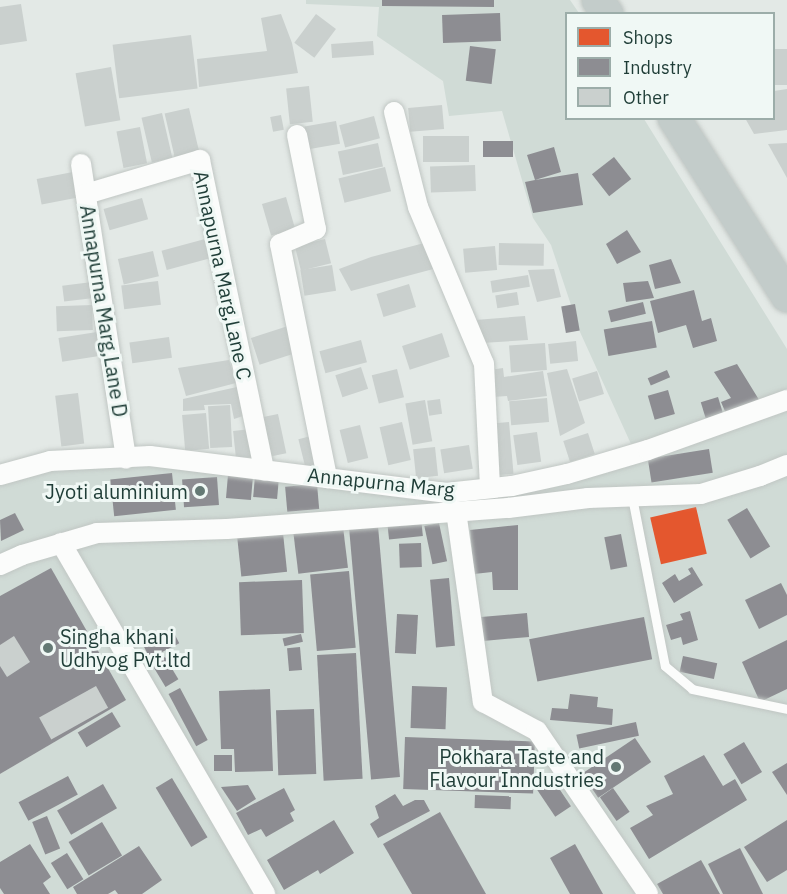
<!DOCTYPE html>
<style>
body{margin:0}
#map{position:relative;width:787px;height:894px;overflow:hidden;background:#e3e9e6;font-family:"IBM Plex Sans",sans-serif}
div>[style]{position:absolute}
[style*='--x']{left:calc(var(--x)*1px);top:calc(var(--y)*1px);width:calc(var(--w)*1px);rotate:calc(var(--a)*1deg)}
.built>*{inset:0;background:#d0dbd6}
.shops>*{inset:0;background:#e4572e;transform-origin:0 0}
.industry>*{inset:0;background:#8d8d92;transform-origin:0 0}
.building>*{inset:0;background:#cad0ce;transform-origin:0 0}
.roads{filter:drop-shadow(0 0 2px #c0c6c3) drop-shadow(0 0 2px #c0c6c3)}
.service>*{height:9px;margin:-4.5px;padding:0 4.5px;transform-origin:4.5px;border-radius:4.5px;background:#fbfcfb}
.minor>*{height:20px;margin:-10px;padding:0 10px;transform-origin:10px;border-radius:10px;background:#fbfcfb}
.trunk>*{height:32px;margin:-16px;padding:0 16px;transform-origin:16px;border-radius:16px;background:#c3ccca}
.dots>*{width:16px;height:16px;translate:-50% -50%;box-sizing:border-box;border:3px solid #f0f8f5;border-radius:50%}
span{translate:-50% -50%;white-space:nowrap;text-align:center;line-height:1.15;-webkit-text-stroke:6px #f0f8f5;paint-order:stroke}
.street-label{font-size:20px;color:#1f3d37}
.poi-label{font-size:20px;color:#1f3d37}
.right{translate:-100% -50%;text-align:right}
.left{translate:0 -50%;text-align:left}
.legend{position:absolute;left:565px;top:12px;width:210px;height:108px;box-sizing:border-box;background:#f0f8f5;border:2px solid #9cada9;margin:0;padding:8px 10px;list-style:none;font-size:18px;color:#1f3d37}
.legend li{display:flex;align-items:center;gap:12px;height:30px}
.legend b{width:30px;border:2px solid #9cada9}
</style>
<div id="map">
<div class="built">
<i style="clip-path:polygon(306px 0,570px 0,579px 13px,566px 14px,566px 118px,644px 119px,787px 349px,787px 392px,724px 418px,631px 444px,580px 332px,551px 245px,533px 218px,502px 111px,449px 116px,443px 81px,377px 36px,379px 7px,306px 4px)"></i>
<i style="clip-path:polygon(787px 411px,787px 894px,0 894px,0 774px,125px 700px,0 596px,0 478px,55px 466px,103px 465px,237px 471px,408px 499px,508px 491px,724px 431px)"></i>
</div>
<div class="shops">
<i style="left:696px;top:507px;width:48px;height:47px;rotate:77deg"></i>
</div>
<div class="industry">
<i style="clip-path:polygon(382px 0,494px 0,494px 7px,382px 6px)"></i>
<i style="left:500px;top:13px;width:28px;height:58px;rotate:88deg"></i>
<i style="left:470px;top:46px;width:26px;height:35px;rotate:7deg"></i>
<i style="left:513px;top:141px;width:16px;height:30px;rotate:90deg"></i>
<i style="clip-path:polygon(554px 147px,561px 172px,535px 180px,578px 173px,583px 205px,533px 213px,525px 182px,535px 180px,527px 155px)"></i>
<i style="left:614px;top:157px;width:28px;height:28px;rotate:52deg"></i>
<i style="clip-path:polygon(627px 230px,641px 252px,617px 264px,606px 244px)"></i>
<i style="clip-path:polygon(671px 259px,681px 283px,655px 289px,649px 265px)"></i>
<i style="clip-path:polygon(648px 281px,654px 298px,626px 302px,623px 283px)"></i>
<i style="clip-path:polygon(694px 290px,702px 321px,711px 318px,717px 341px,693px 348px,686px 325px,658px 333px,650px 301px)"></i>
<i style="left:643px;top:302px;width:12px;height:36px;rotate:76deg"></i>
<i style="left:575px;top:304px;width:27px;height:14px;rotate:80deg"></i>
<i style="left:652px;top:321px;width:27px;height:49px;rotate:80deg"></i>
<i style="clip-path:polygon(737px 364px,761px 403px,727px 416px,721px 402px,731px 398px,714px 372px)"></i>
<i style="left:667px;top:370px;width:8px;height:21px;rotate:67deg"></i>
<i style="left:668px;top:390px;width:25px;height:21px;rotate:74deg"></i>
<i style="left:718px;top:397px;width:17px;height:18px;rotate:73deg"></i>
<i style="left:709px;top:449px;width:24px;height:62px;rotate:81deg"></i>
<i style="left:172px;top:473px;width:37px;height:62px;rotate:84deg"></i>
<i style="left:228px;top:475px;width:25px;height:23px;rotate:5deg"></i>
<i style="left:255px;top:476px;width:24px;height:21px;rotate:5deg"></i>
<i style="left:217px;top:477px;width:28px;height:35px;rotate:86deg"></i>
<i style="left:317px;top:484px;width:25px;height:32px;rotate:85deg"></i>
<i style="left:747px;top:508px;width:45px;height:23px;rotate:59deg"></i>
<i style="clip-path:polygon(15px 513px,24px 530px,1px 541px,0 520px)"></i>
<i style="left:421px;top:518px;width:18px;height:34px;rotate:84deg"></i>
<i style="left:439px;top:523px;width:39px;height:15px;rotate:78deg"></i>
<i style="clip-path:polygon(518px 525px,518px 590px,493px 590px,492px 572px,474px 574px,470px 530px)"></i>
<i style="left:378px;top:526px;width:252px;height:29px;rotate:85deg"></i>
<i style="left:343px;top:527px;width:41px;height:50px;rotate:83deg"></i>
<i style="left:283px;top:533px;width:39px;height:46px;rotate:84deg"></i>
<i style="left:621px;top:534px;width:33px;height:17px;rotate:79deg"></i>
<i style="left:421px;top:543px;width:24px;height:22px;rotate:88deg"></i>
<i style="clip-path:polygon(692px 567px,703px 585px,674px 603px,662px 583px,675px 574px,679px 581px,691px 574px,688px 569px)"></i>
<i style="clip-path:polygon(51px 568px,126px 700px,0 774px,0 596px)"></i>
<i style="left:349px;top:571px;width:77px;height:39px;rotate:85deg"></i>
<i style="left:449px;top:578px;width:68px;height:19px;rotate:85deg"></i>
<i style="left:302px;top:580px;width:53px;height:63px;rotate:88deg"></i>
<i style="clip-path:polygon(781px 583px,787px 595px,787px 615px,759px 629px,745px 600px)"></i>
<i style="clip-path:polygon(690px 611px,698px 640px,683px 645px,681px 637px,671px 640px,666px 625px,683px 620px,680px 614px)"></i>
<i style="left:527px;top:613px;width:24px;height:46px;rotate:85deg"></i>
<i style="left:397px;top:614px;width:21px;height:39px;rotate:3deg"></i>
<i style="left:644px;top:617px;width:43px;height:117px;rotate:79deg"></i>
<i style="left:172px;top:629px;width:16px;height:33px;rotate:63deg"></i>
<i style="left:301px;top:634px;width:8px;height:19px;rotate:76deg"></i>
<i style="clip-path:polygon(787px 640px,787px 689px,760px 702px,742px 662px)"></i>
<i style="left:300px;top:647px;width:23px;height:13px;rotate:85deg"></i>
<i style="left:356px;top:653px;width:126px;height:39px;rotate:87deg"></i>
<i style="left:683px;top:656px;width:35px;height:16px;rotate:12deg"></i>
<i style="left:165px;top:657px;width:26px;height:15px;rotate:59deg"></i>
<i style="left:412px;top:686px;width:35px;height:42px;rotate:2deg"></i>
<i style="left:180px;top:688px;width:59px;height:13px;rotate:62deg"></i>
<i style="clip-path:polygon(270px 689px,273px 771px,235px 772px,234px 749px,221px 749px,219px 691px)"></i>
<i style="clip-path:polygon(570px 694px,598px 697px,597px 707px,613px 709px,612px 725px,550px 720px,552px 708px,568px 709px)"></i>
<i style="left:314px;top:709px;width:65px;height:38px;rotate:88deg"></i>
<i style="left:112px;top:712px;width:17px;height:40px;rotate:59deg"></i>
<i style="left:636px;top:722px;width:14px;height:61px;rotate:78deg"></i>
<i style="left:405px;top:737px;width:130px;height:52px;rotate:2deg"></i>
<i style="left:635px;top:738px;width:29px;height:64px;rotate:56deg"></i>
<i style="left:744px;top:742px;width:35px;height:24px;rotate:59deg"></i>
<i style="left:214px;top:755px;width:18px;height:16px"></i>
<i style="clip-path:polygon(704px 755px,723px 786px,735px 779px,747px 800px,649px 859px,630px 828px,653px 815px,646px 806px,673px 794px,664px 776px)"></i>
<i style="clip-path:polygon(787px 763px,787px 795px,772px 772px)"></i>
<i style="left:68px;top:776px;width:21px;height:56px;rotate:62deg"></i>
<i style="left:172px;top:778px;width:69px;height:19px;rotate:59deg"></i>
<i style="left:552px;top:778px;width:34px;height:19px;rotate:56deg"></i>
<i style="left:103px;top:784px;width:28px;height:53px;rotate:60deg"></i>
<i style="clip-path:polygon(248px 785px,256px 799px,237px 811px,221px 787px)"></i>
<i style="clip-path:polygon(284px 788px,295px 810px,290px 813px,294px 821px,266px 837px,261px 829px,248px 835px,236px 813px)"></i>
<i style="left:613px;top:788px;width:29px;height:16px;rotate:55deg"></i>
<i style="clip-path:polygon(395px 794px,403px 806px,415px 800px,424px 800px,430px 811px,378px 838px,370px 824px,379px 818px,375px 806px)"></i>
<i style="left:475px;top:795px;width:36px;height:13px;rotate:2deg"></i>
<i style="clip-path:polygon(440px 812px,486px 894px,412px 894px,383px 844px)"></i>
<i style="left:47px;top:816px;width:35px;height:16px;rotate:68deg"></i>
<i style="clip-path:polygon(334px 820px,354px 853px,320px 874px,318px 870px,284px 890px,267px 860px)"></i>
<i style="clip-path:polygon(787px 820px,787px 870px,767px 882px,744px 847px)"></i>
<i style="left:102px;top:822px;width:39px;height:39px;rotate:59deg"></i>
<i style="clip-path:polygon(30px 844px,51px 877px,43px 883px,50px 894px,4px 894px,0 888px,0 862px)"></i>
<i style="clip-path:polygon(575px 844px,603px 894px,570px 894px,550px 858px)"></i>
<i style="clip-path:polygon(139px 846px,162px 880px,142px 894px,118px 894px,115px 890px,108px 894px,77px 894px,73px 887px)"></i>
<i style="clip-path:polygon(740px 848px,763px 894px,723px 894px,708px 864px)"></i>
<i style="left:67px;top:853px;width:31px;height:19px;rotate:58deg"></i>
<i style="clip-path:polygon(701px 860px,720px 894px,663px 894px,657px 884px)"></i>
</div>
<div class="building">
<i style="clip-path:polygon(21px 4px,27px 41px,0 45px,0 7px)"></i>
<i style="clip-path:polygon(281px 14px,292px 43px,298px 73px,199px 87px,197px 59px,267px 51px,261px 18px)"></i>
<i style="left:316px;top:14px;width:25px;height:36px;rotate:37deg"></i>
<i style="left:191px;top:35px;width:54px;height:79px;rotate:83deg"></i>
<i style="left:373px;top:41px;width:14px;height:42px;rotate:86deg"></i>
<i style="left:787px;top:49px;width:36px;height:13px;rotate:90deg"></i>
<i style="left:111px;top:67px;width:54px;height:36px;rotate:80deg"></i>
<i style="left:309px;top:86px;width:36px;height:23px;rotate:84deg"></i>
<i style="clip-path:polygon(787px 89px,787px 130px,754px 134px,745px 118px,774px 118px,774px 91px)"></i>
<i style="left:442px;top:105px;width:24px;height:34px;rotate:85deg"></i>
<i style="left:189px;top:108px;width:46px;height:25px;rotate:77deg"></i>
<i style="left:162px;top:113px;width:46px;height:21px;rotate:77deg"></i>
<i style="left:281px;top:115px;width:15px;height:11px;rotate:79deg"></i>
<i style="left:374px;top:116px;width:23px;height:36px;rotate:75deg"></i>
<i style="left:336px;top:121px;width:23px;height:32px;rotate:80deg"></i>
<i style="left:140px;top:127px;width:37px;height:24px;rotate:79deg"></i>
<i style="left:469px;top:136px;width:26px;height:46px;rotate:90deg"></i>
<i style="left:378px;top:143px;width:24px;height:41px;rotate:78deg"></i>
<i style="clip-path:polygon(787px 143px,787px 178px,768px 144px)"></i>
<i style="left:475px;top:165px;width:26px;height:45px;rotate:88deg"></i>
<i style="left:385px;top:167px;width:25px;height:48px;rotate:76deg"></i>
<i style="left:73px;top:172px;width:26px;height:37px;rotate:79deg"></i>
<i style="left:286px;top:197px;width:33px;height:25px;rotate:74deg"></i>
<i style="left:142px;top:198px;width:22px;height:40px;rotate:74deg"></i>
<i style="left:205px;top:239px;width:20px;height:45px;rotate:75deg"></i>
<i style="left:325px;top:239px;width:25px;height:31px;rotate:76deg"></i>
<i style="clip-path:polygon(428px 242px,437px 268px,351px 291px,339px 269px,371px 257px)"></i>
<i style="left:499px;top:243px;width:45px;height:22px;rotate:1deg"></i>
<i style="left:495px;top:246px;width:24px;height:32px;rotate:85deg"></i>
<i style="left:153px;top:251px;width:26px;height:36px;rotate:77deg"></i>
<i style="left:332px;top:265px;width:26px;height:32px;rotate:81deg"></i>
<i style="clip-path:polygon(554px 269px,561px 297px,537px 302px,528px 270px)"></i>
<i style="left:528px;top:275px;width:12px;height:38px;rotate:81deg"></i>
<i style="left:158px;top:281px;width:24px;height:37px;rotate:83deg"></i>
<i style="left:92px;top:282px;width:16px;height:30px;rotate:83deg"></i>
<i style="left:409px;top:284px;width:24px;height:34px;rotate:73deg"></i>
<i style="left:517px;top:292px;width:13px;height:22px;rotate:81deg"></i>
<i style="left:92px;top:305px;width:25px;height:36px;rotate:88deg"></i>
<i style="clip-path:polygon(525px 316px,528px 340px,482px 343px,475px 320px)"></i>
<i style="left:288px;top:326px;width:28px;height:39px;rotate:72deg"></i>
<i style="left:97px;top:332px;width:24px;height:39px;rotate:81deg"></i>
<i style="left:442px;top:333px;width:25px;height:42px;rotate:72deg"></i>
<i style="left:169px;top:337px;width:21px;height:40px;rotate:82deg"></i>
<i style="left:361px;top:340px;width:23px;height:43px;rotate:75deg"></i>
<i style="left:576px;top:341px;width:20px;height:28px;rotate:84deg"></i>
<i style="left:545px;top:343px;width:27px;height:36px;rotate:86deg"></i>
<i style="clip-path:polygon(229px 360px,236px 383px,186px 396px,178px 368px)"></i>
<i style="left:361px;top:367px;width:23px;height:27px;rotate:72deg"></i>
<i style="clip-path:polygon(503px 368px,504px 377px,543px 371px,547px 396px,508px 401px,507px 396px,493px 397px,490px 370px)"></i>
<i style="left:397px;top:369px;width:29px;height:26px;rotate:76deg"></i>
<i style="clip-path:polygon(567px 369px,585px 423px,560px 436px,547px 373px)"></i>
<i style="left:597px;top:371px;width:24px;height:26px;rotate:73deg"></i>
<i style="clip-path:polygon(237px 387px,243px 416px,234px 419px,231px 404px,204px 405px,205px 410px,183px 411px,183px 399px)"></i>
<i style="left:78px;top:393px;width:51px;height:23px;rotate:83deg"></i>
<i style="left:547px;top:398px;width:24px;height:38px;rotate:85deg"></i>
<i style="left:440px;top:399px;width:15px;height:13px;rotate:82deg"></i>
<i style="left:425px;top:400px;width:42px;height:20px;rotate:80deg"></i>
<i style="left:230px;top:405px;width:42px;height:22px;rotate:87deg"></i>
<i style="left:206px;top:413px;width:36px;height:24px;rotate:85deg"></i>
<i style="left:278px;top:414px;width:40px;height:15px;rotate:78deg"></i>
<i style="left:402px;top:422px;width:39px;height:23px;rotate:77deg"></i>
<i style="left:509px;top:422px;width:52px;height:20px;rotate:85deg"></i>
<i style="left:360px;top:425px;width:34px;height:21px;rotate:76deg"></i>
<i style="left:251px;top:429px;width:28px;height:18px;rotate:84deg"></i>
<i style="left:537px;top:432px;width:30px;height:24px;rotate:82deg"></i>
<i style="left:588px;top:433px;width:22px;height:26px;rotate:72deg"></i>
<i style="left:311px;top:436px;width:32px;height:13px;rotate:76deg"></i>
<i style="left:469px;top:445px;width:24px;height:29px;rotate:81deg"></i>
<i style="left:435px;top:447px;width:29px;height:22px;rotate:84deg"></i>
<i style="clip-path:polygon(14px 636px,30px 662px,7px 677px,0 666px,0 645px)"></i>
<i style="left:96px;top:686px;width:25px;height:65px;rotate:61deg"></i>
</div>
<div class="roads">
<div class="service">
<i style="--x:632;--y:497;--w:172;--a:79"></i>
<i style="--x:665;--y:666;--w:35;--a:40"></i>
<i style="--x:692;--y:689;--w:97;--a:11.9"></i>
</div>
<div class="minor">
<i style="--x:394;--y:112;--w:98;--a:75.8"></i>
<i style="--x:418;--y:207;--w:170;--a:67.2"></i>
<i style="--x:484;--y:364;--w:123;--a:87.2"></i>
<i style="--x:297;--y:135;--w:96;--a:78.6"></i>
<i style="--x:316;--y:229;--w:39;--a:157"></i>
<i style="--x:280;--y:244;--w:239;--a:78.6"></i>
<i style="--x:81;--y:164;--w:298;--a:81.3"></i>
<i style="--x:86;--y:194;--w:119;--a:-16.6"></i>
<i style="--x:200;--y:160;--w:317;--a:78.3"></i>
<i style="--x:0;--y:475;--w:52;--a:-15.6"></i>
<i style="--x:50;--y:461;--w:100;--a:-2.9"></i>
<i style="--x:150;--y:456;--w:298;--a:7.1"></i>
<i style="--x:446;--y:493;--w:66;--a:-6.1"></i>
<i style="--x:512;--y:486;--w:56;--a:-12.3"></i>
<i style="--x:567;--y:474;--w:84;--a:-16.5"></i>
<i style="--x:648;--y:450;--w:148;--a:-19.8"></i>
<i style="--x:456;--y:511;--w:193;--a:82"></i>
<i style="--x:483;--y:702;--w:61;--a:28.2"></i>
<i style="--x:537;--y:731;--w:197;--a:55.7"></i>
<i style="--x:61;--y:543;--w:406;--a:59.8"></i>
<i style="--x:0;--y:565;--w:24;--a:-24"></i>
<i style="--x:22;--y:555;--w:78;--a:-16.3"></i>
<i style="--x:97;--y:533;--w:130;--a:-1.8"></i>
<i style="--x:227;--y:529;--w:282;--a:-4.3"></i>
<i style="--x:508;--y:508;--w:81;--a:-7.1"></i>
<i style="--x:588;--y:498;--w:113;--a:-2"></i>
<i style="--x:701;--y:494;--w:62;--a:-17"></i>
<i style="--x:760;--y:476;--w:29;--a:-22"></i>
</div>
<div class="trunk">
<i style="--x:598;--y:0;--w:17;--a:57"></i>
<i style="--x:674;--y:118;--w:211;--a:57.6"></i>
</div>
</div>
<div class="dots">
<i style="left:200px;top:491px;background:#647974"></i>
<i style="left:48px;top:648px;background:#647974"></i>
<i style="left:616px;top:767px;background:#647974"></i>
</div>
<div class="street-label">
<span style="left:223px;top:275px;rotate:78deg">Annapurna Marg,Lane C</span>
<span style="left:104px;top:311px;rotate:81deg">Annapurna Marg,Lane D</span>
<span style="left:381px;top:482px;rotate:6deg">Annapurna Marg</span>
</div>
<div class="poi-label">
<span class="right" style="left:188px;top:491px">Jyoti aluminium</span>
<span class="left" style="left:60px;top:648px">Singha khani<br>Udhyog Pvt.ltd</span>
<span class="right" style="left:604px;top:768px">Pokhara Taste and<br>Flavour Inndustries</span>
</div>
<ul class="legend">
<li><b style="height:16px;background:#e4572e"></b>Shops</li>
<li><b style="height:16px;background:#8d8d92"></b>Industry</li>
<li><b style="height:16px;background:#cad0ce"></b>Other</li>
</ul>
</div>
